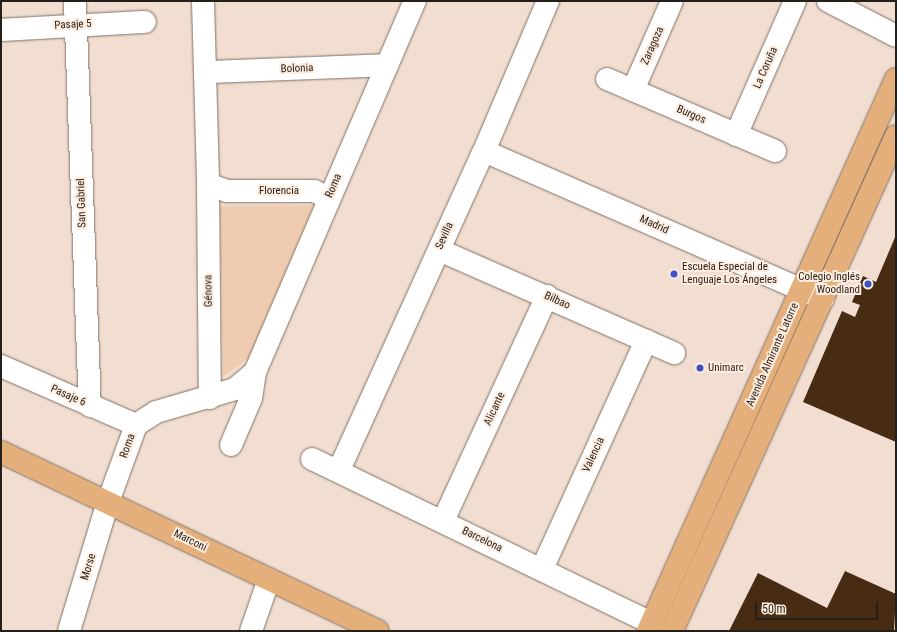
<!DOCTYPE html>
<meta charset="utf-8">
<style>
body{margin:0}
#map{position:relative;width:897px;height:632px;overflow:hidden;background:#f1ded1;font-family:"Roboto Condensed",sans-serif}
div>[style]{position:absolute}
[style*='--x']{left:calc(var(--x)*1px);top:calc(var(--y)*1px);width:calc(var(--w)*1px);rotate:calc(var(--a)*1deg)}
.green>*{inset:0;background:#efccb1}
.building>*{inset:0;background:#482b13}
.roads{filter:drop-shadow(0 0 1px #817164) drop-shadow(0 0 1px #817164)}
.minor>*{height:22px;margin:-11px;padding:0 11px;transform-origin:11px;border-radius:11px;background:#fff}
.major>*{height:22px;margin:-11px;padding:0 11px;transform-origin:11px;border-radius:11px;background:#e4af7b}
.dots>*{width:11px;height:11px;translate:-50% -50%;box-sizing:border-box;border:2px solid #feecde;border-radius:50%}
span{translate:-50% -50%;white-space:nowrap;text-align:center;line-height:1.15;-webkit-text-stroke:4px #feecde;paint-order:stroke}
.street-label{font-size:11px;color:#251f1a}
.poi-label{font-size:11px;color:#251f1a}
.left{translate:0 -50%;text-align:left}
.right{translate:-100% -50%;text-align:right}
.frame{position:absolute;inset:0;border:2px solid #251f1a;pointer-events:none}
.scale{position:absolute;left:755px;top:602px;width:123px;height:18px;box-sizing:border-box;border:2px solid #251f1a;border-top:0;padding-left:5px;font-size:12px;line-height:14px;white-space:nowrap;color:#251f1a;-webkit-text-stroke:3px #feecde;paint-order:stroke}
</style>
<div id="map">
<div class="green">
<i style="clip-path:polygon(315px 205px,249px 358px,223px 377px,220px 206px)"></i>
</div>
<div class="building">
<i style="clip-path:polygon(896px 235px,896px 442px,803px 402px,842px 311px,855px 317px,860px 305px,852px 302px,863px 276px,876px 282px)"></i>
<i style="clip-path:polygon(845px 571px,896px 594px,894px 631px,729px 631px,758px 573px,827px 608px)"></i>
</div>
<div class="roads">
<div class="minor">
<i style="--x:75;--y:1;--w:405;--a:87.9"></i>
<i style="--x:203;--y:1;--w:183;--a:88.4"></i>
<i style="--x:208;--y:184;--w:20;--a:20"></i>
<i style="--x:227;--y:191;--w:87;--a:0"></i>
<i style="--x:314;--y:191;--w:17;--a:25"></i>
<i style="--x:828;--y:1;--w:76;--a:27.2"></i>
<i style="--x:1;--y:30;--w:144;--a:-3.2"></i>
<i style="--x:207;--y:72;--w:180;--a:-2.2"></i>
<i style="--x:607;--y:79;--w:183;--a:23.2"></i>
<i style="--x:633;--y:90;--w:97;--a:-66.3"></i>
<i style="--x:736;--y:135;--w:146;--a:-66.2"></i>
<i style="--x:484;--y:151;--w:370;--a:23.6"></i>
<i style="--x:208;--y:184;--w:214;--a:89.5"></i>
<i style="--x:439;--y:250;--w:257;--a:23.7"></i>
<i style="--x:1;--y:366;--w:147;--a:23.6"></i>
<i style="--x:231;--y:445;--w:51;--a:-66.9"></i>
<i style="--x:251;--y:398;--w:26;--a:-81"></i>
<i style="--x:312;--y:459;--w:377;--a:25.8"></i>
<i style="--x:339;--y:470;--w:350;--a:-65.6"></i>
<i style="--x:484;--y:151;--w:163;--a:-66.9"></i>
<i style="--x:443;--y:521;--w:248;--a:-65.2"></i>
<i style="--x:542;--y:569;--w:251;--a:-65.5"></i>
<i style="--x:69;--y:631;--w:135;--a:-73.2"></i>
<i style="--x:108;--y:502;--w:82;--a:-70"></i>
<i style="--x:136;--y:425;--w:24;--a:-33"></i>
<i style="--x:156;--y:412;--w:82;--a:-16.2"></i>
<i style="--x:235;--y:389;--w:26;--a:-40"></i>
<i style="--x:255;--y:372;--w:404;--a:-66.7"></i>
<i style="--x:251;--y:631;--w:55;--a:-70.9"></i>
</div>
<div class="major">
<i style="--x:1;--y:452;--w:417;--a:25.4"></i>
<i style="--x:648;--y:631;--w:605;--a:-65.81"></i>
<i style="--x:672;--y:631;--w:543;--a:-65.65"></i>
</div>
</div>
<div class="dots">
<i style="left:674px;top:274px;background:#3a53c5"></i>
<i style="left:868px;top:284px;background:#3a53c5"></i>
<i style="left:700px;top:368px;background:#3a53c5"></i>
</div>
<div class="street-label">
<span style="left:73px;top:25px;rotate:-3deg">Pasaje 5</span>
<span style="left:653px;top:46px;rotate:-66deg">Zaragoza</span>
<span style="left:766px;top:68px;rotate:-66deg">La Coruña</span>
<span style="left:297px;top:69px;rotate:-2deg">Bolonia</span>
<span style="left:691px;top:115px;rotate:23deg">Burgos</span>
<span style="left:334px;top:186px;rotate:-67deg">Roma</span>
<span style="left:279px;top:191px">Florencia</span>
<span style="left:82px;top:203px;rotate:-92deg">San Gabriel</span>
<span style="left:654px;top:225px;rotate:24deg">Madrid</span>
<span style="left:445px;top:236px;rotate:-66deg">Sevilla</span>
<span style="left:209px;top:291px;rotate:-91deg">Génova</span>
<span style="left:557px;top:301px;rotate:24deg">Bilbao</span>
<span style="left:773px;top:355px;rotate:-66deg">Avenida Almirante Latorre</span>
<span style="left:68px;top:396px;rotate:24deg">Pasaje 6</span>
<span style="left:495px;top:409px;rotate:-65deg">Alicante</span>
<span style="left:128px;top:446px;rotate:-70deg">Roma</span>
<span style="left:594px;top:455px;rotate:-65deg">Valencia</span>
<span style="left:482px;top:540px;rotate:26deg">Barcelona</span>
<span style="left:190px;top:541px;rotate:26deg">Marconi</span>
<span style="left:89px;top:567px;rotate:-73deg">Morse</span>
</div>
<div class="poi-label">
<span class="left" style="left:682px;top:274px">Escuela Especial de<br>Lenguaje Los Ángeles</span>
<span class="right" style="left:860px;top:284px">Colegio Inglés<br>Woodland</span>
<span class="left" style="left:708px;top:368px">Unimarc</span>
</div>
<div class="frame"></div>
<div class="scale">50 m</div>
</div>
